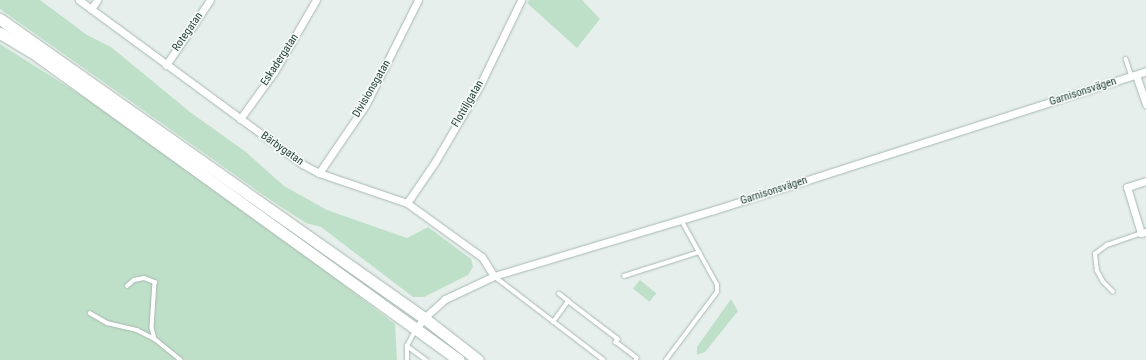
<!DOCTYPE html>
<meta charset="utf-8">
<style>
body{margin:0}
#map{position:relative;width:1146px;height:360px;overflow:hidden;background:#e6efeb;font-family:"Roboto Condensed",sans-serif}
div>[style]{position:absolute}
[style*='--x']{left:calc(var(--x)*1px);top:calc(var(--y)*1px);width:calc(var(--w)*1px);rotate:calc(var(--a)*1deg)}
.green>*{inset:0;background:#bfe0c8;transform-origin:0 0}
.roads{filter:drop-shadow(0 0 1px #a8b8b2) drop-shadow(0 0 1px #a8b8b2)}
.service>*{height:3.5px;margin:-1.75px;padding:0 1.75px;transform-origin:1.75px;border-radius:1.75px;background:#fff}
.minor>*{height:7px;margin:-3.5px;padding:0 3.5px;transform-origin:3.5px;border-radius:3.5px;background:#fff}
.secondary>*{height:11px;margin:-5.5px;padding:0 5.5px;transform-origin:5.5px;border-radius:5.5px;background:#fff}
span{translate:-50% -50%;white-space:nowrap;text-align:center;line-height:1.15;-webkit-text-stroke:3.5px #f7fbf9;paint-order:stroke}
.street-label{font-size:11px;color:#24423a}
</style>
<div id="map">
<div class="green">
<i style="clip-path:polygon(0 0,40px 0,87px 35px,111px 47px,190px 112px,246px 152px,284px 186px,327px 210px,407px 238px,428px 227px,471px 259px,473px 267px,468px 275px,424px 297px,413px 297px,321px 227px,306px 223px,269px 199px,0 9px)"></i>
<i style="clip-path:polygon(529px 0,582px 0,600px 19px,577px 48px,527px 3px)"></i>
<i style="clip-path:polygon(0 44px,106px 111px,275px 232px,395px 324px,397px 360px,0 360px)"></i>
<i style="left:640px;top:280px;width:21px;height:11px;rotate:39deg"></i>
<i style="clip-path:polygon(731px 299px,738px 311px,705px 352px,697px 355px,697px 347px)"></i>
</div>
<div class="roads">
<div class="service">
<i style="--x:1126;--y:59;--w:18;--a:71"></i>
<i style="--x:494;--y:276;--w:138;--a:37.4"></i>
<i style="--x:624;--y:276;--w:79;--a:-17.7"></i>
<i style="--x:127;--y:286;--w:9;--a:-41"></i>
<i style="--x:134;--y:280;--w:10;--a:-11"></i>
<i style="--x:144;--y:278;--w:12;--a:20"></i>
<i style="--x:155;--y:282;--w:46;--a:93.7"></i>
<i style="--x:152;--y:328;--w:11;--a:75"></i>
<i style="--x:1113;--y:292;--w:14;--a:-135"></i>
<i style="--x:1103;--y:282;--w:13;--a:-119"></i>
<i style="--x:1097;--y:271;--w:17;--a:-97"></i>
<i style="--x:1095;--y:254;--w:15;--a:-37"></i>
<i style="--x:1107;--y:245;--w:36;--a:-19"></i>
<i style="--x:568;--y:301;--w:63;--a:37.2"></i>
<i style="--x:618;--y:339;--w:4;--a:124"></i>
<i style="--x:616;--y:342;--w:26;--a:37"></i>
<i style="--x:637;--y:358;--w:2;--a:117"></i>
<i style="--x:90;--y:313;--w:20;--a:30"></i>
<i style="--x:107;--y:323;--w:31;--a:13"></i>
<i style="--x:137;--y:330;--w:20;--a:27"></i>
<i style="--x:155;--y:339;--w:33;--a:39"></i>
<i style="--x:553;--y:322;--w:26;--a:-54"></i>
<i style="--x:568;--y:301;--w:11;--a:-142"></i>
<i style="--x:407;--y:346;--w:24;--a:36"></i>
<i style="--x:407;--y:360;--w:14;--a:-90"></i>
<i style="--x:407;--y:346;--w:17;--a:-62"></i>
<i style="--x:666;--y:360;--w:85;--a:-53.1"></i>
<i style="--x:717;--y:292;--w:7;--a:-90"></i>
<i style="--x:717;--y:285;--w:74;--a:-119"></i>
</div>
<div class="minor">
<i style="--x:79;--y:0;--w:277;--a:36.3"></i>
<i style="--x:302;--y:164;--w:19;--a:28"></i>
<i style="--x:319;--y:173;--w:93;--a:18.8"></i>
<i style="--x:407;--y:203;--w:92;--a:35.8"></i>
<i style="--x:482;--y:257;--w:22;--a:58"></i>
<i style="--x:91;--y:9;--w:11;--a:-56"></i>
<i style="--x:166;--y:65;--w:78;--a:-55.9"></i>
<i style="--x:1136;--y:75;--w:31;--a:71"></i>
<i style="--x:240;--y:119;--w:58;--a:-54.1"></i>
<i style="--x:274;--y:72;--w:83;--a:-59.7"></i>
<i style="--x:319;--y:173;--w:83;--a:-55.7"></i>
<i style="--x:366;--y:104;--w:116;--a:-63.4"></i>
<i style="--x:1146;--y:181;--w:20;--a:162"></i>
<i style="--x:1127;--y:187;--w:48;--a:73.1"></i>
<i style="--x:1141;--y:233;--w:5;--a:-11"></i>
<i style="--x:407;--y:203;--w:50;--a:-55.7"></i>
<i style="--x:435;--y:162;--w:87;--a:-59.6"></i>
<i style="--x:479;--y:87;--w:97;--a:-64.2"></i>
<i style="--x:415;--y:330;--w:15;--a:-53"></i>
<i style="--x:424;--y:318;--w:28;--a:-42"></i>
<i style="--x:445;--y:299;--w:54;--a:-25.1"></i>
<i style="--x:494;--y:276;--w:230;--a:-16.7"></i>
<i style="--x:714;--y:210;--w:454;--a:-17.8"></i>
</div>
<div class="secondary">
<i style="--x:0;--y:19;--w:519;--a:35.19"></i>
<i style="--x:424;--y:318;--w:68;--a:37.9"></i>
<i style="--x:0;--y:33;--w:37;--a:31"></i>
<i style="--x:32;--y:52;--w:526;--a:35.8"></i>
</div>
</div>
<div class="street-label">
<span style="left:188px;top:32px;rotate:-55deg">Rotegatan</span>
<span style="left:280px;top:60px;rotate:-57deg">Eskadergatan</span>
<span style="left:372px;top:89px;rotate:-60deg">Divisionsgatan</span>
<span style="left:1083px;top:92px;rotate:-18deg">Garnisonsvägen</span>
<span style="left:468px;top:104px;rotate:-60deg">Flottiljgatan</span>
<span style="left:282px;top:149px;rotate:35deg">Bärbygatan</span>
<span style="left:774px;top:191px;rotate:-18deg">Garnisonsvägen</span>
</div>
</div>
